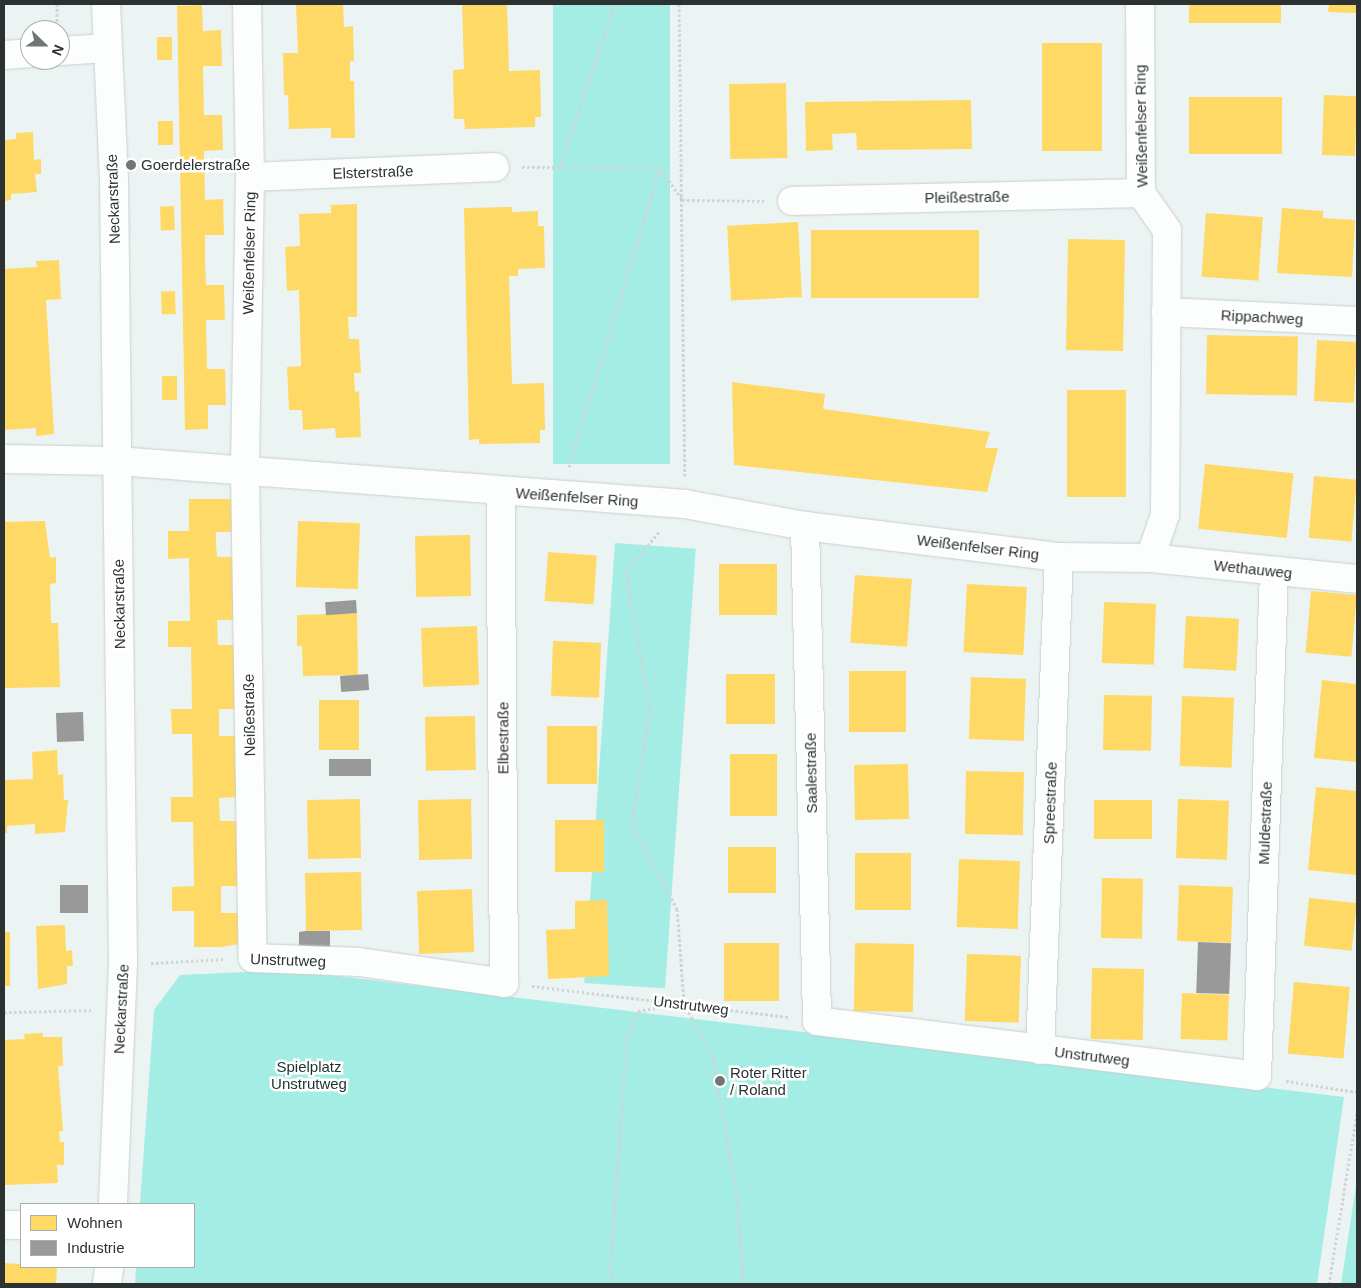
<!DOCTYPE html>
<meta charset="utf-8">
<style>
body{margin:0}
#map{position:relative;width:1361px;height:1288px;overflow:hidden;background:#ecf4f3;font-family:Helvetica,sans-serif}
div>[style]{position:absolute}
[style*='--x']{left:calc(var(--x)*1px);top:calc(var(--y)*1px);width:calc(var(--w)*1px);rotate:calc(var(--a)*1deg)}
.green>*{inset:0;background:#a4ede5;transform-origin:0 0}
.homes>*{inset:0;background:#ffd966;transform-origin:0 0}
.industry>*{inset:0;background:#999;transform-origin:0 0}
.path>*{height:3px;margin-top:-1.5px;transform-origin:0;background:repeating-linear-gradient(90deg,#d1d4d4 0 2.5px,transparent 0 5px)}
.roads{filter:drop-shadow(0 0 1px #c8cfce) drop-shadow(0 0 1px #c8cfce)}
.minor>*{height:28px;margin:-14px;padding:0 14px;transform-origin:14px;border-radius:14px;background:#fcfdfd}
.dots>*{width:14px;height:14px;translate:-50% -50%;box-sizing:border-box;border:2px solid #fff;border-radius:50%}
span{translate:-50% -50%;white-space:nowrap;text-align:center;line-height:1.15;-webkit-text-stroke:5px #fff;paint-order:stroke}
.street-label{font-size:15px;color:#2b3231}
.poi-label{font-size:15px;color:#2b3231}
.left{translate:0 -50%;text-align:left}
.park-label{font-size:15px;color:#1b322f}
.frame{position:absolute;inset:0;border:5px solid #2b3231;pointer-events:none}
.legend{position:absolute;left:20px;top:1203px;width:175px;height:65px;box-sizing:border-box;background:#fff;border:1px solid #aaadad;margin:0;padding:6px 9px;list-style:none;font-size:15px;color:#2b3231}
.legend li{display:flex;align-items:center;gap:10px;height:25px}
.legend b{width:25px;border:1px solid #aaadad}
.north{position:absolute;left:20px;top:20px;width:50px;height:50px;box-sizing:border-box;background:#fff;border:1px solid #aaadad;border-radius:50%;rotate:112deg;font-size:14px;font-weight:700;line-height:20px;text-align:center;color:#2b3231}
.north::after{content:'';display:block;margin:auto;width:18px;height:22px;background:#6f7675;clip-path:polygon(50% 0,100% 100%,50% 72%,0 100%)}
</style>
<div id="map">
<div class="green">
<i style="left:553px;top:4px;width:117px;height:460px"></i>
<i style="left:615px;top:543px;width:81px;height:441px;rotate:4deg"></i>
<i style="clip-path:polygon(287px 970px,1344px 1097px,1317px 1284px,135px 1284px,136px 1267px,194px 1267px,194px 1204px,140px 1204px,154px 1010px,180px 975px)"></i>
<i style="clip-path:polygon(1357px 1179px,1357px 1284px,1341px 1284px)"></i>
</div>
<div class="homes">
<i style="clip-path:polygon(296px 4px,343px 4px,344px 27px,353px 26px,354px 61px,350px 61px,350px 81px,354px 81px,355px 138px,331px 138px,331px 128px,289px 129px,288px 95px,284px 95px,283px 53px,298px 53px)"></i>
<i style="clip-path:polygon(462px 4px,507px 4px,509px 71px,540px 70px,541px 117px,535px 117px,535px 127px,465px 129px,464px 119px,454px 119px,453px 70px,464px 69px)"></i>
<i style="left:1189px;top:4px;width:92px;height:19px"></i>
<i style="clip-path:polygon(1329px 4px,1357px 4px,1357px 13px,1328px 12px)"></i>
<i style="clip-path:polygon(202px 5px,203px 31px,221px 30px,222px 66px,203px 66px,204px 115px,222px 115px,223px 150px,204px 151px,205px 200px,223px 199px,224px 235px,205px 235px,205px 260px,206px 285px,224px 285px,225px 320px,206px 320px,207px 369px,225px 369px,226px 405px,208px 405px,208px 429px,185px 430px,177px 6px)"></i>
<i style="left:157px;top:37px;width:15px;height:23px"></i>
<i style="left:1102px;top:43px;width:108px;height:60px;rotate:90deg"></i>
<i style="left:786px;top:83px;width:75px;height:57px;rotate:89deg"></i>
<i style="left:1324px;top:95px;width:33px;height:60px;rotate:2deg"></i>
<i style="left:1282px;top:97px;width:57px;height:93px;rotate:90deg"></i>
<i style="clip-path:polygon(971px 100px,972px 149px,857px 150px,856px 133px,832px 134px,833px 150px,806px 151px,805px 102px)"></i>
<i style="left:173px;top:121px;width:24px;height:15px;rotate:90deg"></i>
<i style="clip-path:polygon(33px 132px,34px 160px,41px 159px,41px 174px,35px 174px,37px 192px,11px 194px,11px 200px,4px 201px,4px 140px,16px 139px,16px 133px)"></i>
<i style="clip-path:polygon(357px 204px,357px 317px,348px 317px,349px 339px,359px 339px,361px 373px,354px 373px,355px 392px,359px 391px,361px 437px,336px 438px,335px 428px,303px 430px,302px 410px,289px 410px,287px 367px,301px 366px,299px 290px,287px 291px,285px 247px,300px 246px,299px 214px,331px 213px,331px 205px)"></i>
<i style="left:174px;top:206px;width:24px;height:14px;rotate:88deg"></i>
<i style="clip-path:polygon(512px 207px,512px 212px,538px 211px,538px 226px,544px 226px,545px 268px,518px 269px,518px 276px,509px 276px,512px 384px,544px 383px,545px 430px,540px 430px,540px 443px,479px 444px,479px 439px,469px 440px,464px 208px)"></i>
<i style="clip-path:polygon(1282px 208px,1323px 211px,1323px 218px,1355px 220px,1352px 277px,1277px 273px)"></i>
<i style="left:1206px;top:213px;width:57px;height:64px;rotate:4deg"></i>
<i style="left:798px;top:222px;width:75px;height:71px;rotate:87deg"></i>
<i style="left:811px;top:230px;width:168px;height:68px"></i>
<i style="left:1068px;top:239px;width:57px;height:111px;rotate:1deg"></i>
<i style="clip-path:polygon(59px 260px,61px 299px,46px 300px,54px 434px,36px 436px,36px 428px,4px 430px,4px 269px,37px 267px,36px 261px)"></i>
<i style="left:175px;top:291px;width:23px;height:14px;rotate:88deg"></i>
<i style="left:1207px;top:335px;width:91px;height:59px;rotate:1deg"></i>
<i style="left:1317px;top:340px;width:40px;height:61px;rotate:3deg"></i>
<i style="left:162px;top:376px;width:15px;height:24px"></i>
<i style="clip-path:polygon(732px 382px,825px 394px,823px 409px,990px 432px,985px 448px,998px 448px,987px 492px,734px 465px)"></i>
<i style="left:1067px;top:390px;width:59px;height:107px"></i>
<i style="left:1205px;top:464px;width:89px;height:65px;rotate:6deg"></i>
<i style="left:1314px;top:476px;width:43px;height:62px;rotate:5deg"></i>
<i style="clip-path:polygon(189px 499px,236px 499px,236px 532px,216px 532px,216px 543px,217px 557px,236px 557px,237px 620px,217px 620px,218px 645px,238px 645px,239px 709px,219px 709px,219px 736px,237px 736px,238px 797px,219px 798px,220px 821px,239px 821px,240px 886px,221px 886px,221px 913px,240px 913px,240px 944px,221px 947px,194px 947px,194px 911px,172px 911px,172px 887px,194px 886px,193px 822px,171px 822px,171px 797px,193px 797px,192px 734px,172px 734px,171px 709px,192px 709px,191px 647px,168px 647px,168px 621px,190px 621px,189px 558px,168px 559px,168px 531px,189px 531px)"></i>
<i style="clip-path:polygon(45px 521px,50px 558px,56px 557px,56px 583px,50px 584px,51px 623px,58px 623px,60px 687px,4px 688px,4px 522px)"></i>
<i style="left:298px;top:521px;width:62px;height:66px;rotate:2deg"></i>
<i style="left:470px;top:535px;width:61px;height:55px;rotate:89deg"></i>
<i style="left:548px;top:552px;width:49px;height:49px;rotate:4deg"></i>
<i style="left:777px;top:564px;width:51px;height:58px;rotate:90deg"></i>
<i style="left:855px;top:575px;width:57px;height:68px;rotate:4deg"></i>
<i style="left:967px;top:584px;width:60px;height:68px;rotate:3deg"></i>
<i style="left:1311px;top:591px;width:46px;height:62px;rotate:5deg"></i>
<i style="left:1104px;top:602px;width:52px;height:61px;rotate:2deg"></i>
<i style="clip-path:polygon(357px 613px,358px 675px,303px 676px,302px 646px,297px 646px,297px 615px)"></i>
<i style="left:1186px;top:616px;width:53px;height:52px;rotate:3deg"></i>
<i style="left:477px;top:626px;width:59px;height:56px;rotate:88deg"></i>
<i style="left:553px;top:641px;width:48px;height:55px;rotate:2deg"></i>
<i style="left:849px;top:671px;width:57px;height:61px"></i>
<i style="left:775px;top:674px;width:50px;height:49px;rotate:90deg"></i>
<i style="left:971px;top:677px;width:55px;height:62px;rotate:2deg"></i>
<i style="clip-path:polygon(1322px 680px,1357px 684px,1357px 762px,1314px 758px)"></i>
<i style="left:1104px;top:695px;width:48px;height:55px;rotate:1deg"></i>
<i style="left:1182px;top:696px;width:52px;height:70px;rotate:2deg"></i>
<i style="left:319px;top:700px;width:40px;height:50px"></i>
<i style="left:475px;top:716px;width:54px;height:50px;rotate:89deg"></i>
<i style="left:547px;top:726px;width:50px;height:58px"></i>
<i style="clip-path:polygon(57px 750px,58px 775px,63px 774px,64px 800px,68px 800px,65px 832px,35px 834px,35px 824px,7px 826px,7px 833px,4px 833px,5px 780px,33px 779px,32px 752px)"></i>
<i style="left:730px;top:754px;width:47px;height:62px"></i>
<i style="left:908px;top:764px;width:55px;height:54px;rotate:89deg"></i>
<i style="left:966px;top:771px;width:58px;height:63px;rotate:1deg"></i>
<i style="clip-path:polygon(1316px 787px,1357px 791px,1357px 875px,1308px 870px)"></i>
<i style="left:360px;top:799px;width:59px;height:53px;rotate:89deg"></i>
<i style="left:471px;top:799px;width:60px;height:53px;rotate:89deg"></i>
<i style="left:1178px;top:799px;width:51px;height:59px;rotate:2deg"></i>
<i style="left:1094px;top:800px;width:58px;height:39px"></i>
<i style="left:555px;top:820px;width:49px;height:52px"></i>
<i style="left:728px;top:847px;width:48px;height:46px"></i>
<i style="left:855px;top:853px;width:56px;height:57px"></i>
<i style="left:959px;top:859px;width:61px;height:68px;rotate:2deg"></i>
<i style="left:361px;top:872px;width:58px;height:56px;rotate:89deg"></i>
<i style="left:1102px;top:878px;width:41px;height:60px;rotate:1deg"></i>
<i style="left:1179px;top:885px;width:54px;height:56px;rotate:2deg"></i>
<i style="left:472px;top:889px;width:63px;height:55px;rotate:88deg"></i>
<i style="left:1309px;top:898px;width:48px;height:48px;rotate:6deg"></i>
<i style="clip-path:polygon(607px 900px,609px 976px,548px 979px,546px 930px,575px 929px,575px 901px)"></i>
<i style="clip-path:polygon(65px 925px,66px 951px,72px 950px,73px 966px,67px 966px,67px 984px,38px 989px,36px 926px)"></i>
<i style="left:4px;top:932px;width:6px;height:54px"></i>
<i style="left:724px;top:943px;width:55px;height:58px"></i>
<i style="left:855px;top:943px;width:59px;height:68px;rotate:1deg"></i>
<i style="left:967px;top:954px;width:54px;height:67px;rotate:2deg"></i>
<i style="left:1092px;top:968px;width:52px;height:71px;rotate:1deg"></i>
<i style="left:1294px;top:982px;width:56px;height:72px;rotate:5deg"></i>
<i style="left:1182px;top:993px;width:47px;height:46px;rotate:2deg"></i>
<i style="clip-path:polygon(43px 1033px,43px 1037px,62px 1037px,63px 1066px,58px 1066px,63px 1131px,59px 1131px,60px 1142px,64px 1142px,64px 1165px,57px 1165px,58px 1183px,5px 1185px,4px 1040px,25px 1039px,24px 1034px)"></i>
<i style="clip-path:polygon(4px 1263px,21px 1264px,21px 1267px,57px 1267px,56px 1284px,4px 1284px)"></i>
</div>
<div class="industry">
<i style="left:356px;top:600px;width:13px;height:31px;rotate:86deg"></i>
<i style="left:368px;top:674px;width:16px;height:28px;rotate:86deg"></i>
<i style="left:83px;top:712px;width:29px;height:27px;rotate:88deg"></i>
<i style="left:371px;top:759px;width:17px;height:42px;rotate:90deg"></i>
<i style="left:60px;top:885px;width:28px;height:28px"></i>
<i style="clip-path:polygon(305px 931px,330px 931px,330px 948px,299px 948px,299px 932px)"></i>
<i style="left:1198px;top:942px;width:33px;height:51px;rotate:2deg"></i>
</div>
<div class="path">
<i style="--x:57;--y:4;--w:19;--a:90"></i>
<i style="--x:679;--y:4;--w:472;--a:89.3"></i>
<i style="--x:522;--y:167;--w:138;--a:0.4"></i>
<i style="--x:660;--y:168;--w:39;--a:55"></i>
<i style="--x:682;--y:200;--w:82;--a:0.7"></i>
<i style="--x:560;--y:167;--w:172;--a:-71.4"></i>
<i style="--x:569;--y:467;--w:313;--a:-73.1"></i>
<i style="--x:659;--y:532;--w:52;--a:129.5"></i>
<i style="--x:626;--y:572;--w:139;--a:80.1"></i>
<i style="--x:650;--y:709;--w:115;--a:99"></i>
<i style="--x:632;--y:823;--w:97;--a:62.4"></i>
<i style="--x:677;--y:909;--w:94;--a:85.7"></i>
<i style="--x:684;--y:1003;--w:62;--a:62.2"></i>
<i style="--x:713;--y:1058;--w:143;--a:80.3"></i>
<i style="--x:737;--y:1199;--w:77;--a:85.5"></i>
<i style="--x:743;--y:1276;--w:9;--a:111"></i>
<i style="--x:151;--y:963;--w:74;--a:-3.1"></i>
<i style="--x:532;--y:986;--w:259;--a:6.9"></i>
<i style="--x:4;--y:1012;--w:89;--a:-1.3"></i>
<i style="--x:1286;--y:1081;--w:72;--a:8.8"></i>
<i style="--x:615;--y:1284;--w:14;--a:-111"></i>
<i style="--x:610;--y:1271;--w:234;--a:-85.8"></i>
<i style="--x:627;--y:1038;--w:29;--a:-68"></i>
<i style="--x:638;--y:1011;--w:47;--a:-9.9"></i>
<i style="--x:1329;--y:1284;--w:173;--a:-80.7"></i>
</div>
<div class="roads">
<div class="minor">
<i style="--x:106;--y:4;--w:176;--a:87.4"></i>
<i style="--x:114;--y:180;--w:784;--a:89.34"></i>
<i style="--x:123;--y:964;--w:240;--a:92.4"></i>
<i style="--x:247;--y:4;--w:173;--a:89"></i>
<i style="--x:250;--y:177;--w:296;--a:91"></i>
<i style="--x:245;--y:473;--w:485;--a:89.1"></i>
<i style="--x:253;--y:958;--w:106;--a:2.2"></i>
<i style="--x:359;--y:962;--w:147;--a:8.2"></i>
<i style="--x:504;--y:983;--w:490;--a:-90.4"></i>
<i style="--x:60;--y:51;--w:47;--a:-3.7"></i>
<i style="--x:4;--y:55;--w:26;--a:-4"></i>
<i style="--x:250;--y:177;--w:245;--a:-2.3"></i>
<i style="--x:792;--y:201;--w:349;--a:-1.3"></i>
<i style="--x:1166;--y:312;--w:191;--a:2.7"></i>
<i style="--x:4;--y:459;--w:113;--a:1"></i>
<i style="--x:117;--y:461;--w:570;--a:4.33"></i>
<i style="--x:685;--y:504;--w:122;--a:10.4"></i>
<i style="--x:805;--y:526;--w:256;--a:7"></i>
<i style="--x:1059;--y:557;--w:91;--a:0.6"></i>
<i style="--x:1150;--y:558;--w:46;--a:-70.8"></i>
<i style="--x:1165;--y:515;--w:285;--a:-89.6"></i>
<i style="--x:1167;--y:230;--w:45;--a:-125.1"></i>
<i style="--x:1141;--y:193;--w:189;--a:-90.3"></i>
<i style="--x:805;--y:526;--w:495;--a:88.6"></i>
<i style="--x:817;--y:1021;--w:443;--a:7.1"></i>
<i style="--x:1257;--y:1076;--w:505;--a:-88.07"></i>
<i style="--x:1150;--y:558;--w:208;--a:5.8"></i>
<i style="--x:1040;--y:1050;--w:493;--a:-87.8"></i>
<i style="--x:4;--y:1225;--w:17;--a:0"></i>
<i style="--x:107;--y:1284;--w:17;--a:-83"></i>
</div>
</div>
<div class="dots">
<i style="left:131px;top:165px;background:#6f7675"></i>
<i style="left:720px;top:1081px;background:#6f7675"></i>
</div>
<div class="street-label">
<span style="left:1141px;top:126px;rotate:-91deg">Weißenfelser Ring</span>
<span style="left:373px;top:172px;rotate:-2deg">Elsterstraße</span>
<span style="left:967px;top:197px;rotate:-1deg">Pleißestraße</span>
<span style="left:113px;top:199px;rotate:-92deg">Neckarstraße</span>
<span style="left:249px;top:253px;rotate:-89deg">Weißenfelser Ring</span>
<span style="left:1262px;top:317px;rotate:3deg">Rippachweg</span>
<span style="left:577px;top:497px;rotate:4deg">Weißenfelser Ring</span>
<span style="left:978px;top:547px;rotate:7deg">Weißenfelser Ring</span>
<span style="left:1253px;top:569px;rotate:6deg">Wethauweg</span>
<span style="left:119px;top:604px;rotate:-91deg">Neckarstraße</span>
<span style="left:249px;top:715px;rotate:-91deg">Neißestraße</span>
<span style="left:503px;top:738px;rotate:-90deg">Elbestraße</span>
<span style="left:811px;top:773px;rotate:-91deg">Saalestraße</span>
<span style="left:1050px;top:803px;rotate:-88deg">Spreestraße</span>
<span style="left:1265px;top:823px;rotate:-88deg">Muldestraße</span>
<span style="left:288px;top:960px;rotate:2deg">Unstrutweg</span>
<span style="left:691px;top:1005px;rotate:7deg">Unstrutweg</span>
<span style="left:121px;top:1009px;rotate:-87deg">Neckarstraße</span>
<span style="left:1092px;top:1056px;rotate:7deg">Unstrutweg</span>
</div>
<div class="poi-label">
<span class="left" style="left:141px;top:165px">Goerdelerstraße</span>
<span class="left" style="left:730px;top:1081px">Roter Ritter<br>/ Roland</span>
</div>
<div class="park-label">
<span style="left:309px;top:1075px">Spielplatz<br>Unstrutweg</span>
</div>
<div class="frame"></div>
<ul class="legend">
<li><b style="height:14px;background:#ffd966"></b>Wohnen</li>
<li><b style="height:14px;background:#999"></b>Industrie</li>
</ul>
<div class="north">N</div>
</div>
